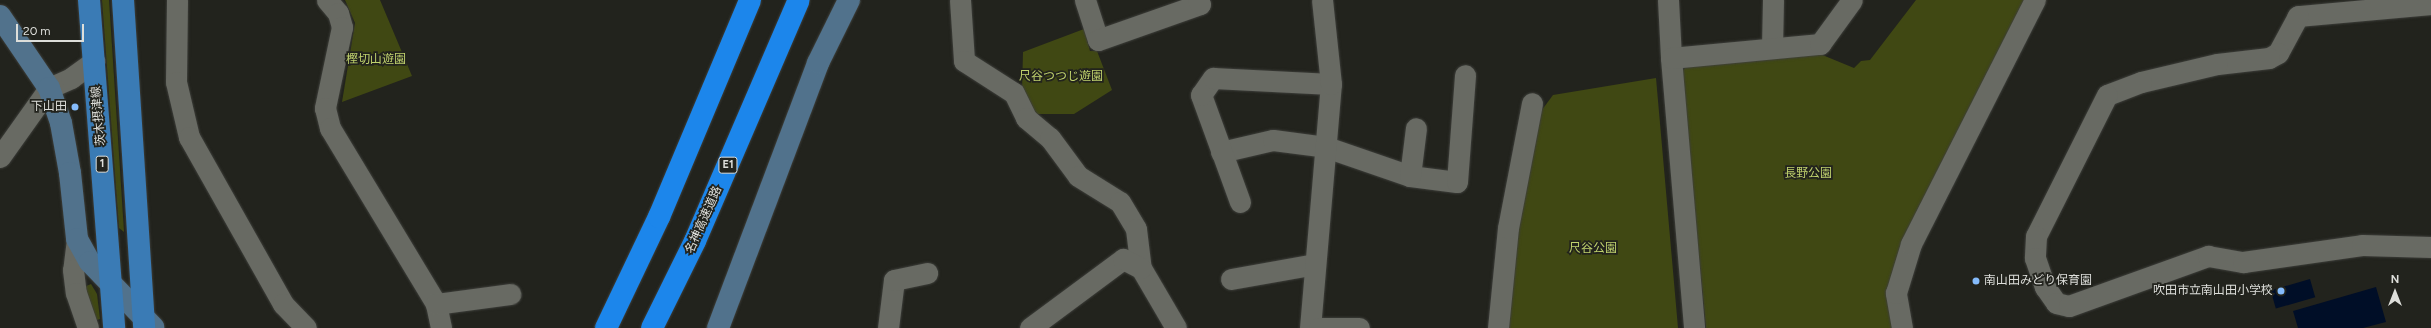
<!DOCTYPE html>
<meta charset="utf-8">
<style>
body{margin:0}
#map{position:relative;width:2431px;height:328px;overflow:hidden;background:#22231d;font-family:Figtree,"Noto Sans JP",sans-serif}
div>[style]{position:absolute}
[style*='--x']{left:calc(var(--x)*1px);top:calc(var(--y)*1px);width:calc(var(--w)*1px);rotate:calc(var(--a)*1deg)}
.green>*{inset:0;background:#404813}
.water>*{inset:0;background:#000e27;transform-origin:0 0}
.roads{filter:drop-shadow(0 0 1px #3d3e3a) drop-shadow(0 0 1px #3d3e3a)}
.street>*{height:21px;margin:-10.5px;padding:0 10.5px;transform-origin:10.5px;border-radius:10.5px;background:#686a63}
.secondary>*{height:22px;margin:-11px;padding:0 11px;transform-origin:11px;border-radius:11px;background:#51728c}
.primary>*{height:22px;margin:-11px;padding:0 11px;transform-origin:11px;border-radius:11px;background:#3a7bb5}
.highway>*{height:22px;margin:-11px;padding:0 11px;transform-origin:11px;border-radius:11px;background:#1c86eb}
.dots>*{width:11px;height:11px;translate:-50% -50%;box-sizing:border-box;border:2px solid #22231d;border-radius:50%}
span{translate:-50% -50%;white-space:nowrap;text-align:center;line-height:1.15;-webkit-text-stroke:3.5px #22231d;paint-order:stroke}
.shield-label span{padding:1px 3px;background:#22231d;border:1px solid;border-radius:3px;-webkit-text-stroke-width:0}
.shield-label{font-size:11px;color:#dddeda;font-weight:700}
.park-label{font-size:12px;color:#c0d26d}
.poi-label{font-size:12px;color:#dddeda}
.right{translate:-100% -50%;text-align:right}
.left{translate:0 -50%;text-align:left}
.street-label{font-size:12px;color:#dddeda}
.north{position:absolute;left:2375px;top:272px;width:40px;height:40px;-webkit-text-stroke:3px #22231d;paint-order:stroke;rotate:0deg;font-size:11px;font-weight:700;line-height:16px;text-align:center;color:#dddeda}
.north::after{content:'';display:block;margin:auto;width:14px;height:18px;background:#dddeda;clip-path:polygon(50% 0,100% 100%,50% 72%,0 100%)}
.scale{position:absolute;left:16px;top:24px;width:68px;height:18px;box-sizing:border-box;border:2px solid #dddeda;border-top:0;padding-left:5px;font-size:12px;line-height:14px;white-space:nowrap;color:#dddeda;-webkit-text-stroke:3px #22231d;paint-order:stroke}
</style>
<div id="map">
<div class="green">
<i style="clip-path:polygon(102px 0,109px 0,124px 232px,119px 228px)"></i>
<i style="clip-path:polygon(345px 0,380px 0,412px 76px,342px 102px,355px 23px)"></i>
<i style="clip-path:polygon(1916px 0,2025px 0,1904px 239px,1895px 328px,1706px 328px,1681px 72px,1689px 64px,1820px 54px,1854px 68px,1861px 61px,1870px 60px)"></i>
<i style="clip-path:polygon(1084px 29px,1090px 51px,1097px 51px,1112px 90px,1074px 114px,1032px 114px,1022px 91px,1023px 52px)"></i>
<i style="clip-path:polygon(1656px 78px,1678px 328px,1508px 328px,1516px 229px,1536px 118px,1553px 95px)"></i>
<i style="clip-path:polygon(91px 284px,97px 294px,100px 319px,94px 321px,84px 287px)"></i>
</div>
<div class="water">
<i style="left:2310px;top:279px;width:19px;height:41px;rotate:74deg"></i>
<i style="clip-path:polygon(2376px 287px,2386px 322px,2363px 328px,2298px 328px,2293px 311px)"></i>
</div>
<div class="roads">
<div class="street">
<i style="--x:177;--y:0;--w:82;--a:90.7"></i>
<i style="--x:176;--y:82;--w:57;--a:76.7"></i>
<i style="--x:189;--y:137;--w:192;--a:60.6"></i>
<i style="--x:283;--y:304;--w:33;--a:46"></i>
<i style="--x:327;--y:0;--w:17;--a:50"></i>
<i style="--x:338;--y:13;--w:15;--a:74"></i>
<i style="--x:342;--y:27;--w:83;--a:101.9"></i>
<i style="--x:325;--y:108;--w:21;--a:76"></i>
<i style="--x:330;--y:128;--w:205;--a:58.9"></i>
<i style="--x:436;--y:304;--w:25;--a:78"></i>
<i style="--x:960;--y:0;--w:61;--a:86.2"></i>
<i style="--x:964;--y:61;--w:59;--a:32.6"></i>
<i style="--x:1014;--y:93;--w:28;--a:64"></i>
<i style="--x:1026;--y:118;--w:31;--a:40"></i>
<i style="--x:1050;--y:138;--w:47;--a:53.6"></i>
<i style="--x:1078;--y:176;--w:49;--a:31.8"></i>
<i style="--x:1120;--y:202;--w:31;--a:59"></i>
<i style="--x:1136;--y:229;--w:39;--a:83"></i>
<i style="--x:1141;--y:268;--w:69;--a:59.7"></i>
<i style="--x:1085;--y:0;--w:42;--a:72"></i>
<i style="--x:1098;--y:40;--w:108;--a:-19.4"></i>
<i style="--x:1200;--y:4;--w:4;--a:-117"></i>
<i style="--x:1668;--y:0;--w:58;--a:87"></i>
<i style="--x:1671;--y:58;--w:271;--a:85.1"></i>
<i style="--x:2431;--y:4;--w:134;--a:174.8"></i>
<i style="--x:2298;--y:16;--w:42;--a:118.4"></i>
<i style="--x:2278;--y:53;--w:10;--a:151"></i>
<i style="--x:2269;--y:58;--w:52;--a:173.4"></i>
<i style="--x:2217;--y:64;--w:78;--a:166.7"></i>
<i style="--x:2141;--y:82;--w:36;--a:159"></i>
<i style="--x:2107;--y:95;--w:158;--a:116.7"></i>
<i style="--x:2036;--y:236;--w:22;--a:93"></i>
<i style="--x:2035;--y:258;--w:31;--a:71"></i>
<i style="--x:2045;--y:287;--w:19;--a:55"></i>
<i style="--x:2056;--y:303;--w:13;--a:13"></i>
<i style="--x:2069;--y:306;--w:148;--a:-19.8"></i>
<i style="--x:2208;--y:256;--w:36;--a:10"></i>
<i style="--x:2243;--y:262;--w:120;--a:-8.1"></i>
<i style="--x:2362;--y:245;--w:69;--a:1.7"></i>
<i style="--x:1772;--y:48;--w:48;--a:-88.8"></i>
<i style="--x:1671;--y:58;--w:150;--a:-5.4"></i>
<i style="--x:1820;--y:44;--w:54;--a:-54"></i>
<i style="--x:1221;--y:152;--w:53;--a:-13"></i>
<i style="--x:1273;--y:140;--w:53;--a:7.5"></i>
<i style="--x:1326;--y:147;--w:89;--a:19"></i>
<i style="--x:1410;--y:176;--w:47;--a:7.3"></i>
<i style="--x:1457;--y:182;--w:107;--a:-85.7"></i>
<i style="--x:0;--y:157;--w:85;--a:-54.6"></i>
<i style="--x:49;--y:88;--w:24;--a:-24"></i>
<i style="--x:71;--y:78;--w:29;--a:-36"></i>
<i style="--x:1410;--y:176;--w:48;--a:-82.9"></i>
<i style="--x:1240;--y:202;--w:114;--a:-110"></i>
<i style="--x:1201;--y:95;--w:21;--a:-55"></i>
<i style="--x:1213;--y:78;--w:118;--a:2.9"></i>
<i style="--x:77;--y:239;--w:31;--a:97"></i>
<i style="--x:73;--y:270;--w:23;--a:83"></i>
<i style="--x:76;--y:293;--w:37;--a:71"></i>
<i style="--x:1231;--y:279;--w:85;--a:-10.1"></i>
<i style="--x:436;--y:304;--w:75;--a:-7.7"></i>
<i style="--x:888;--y:328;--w:48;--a:-82.9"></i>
<i style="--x:894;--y:280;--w:34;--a:-12"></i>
<i style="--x:1030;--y:328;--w:116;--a:-36.6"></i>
<i style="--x:1123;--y:259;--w:20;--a:27"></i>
<i style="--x:1310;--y:328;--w:245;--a:-85.1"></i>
<i style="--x:1331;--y:84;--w:84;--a:-96.1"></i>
<i style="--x:1319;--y:328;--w:40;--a:0"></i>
<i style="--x:1498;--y:328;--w:100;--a:-84.3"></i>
<i style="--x:1508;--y:228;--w:127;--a:-79.1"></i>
<i style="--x:1902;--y:328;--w:36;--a:-100"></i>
<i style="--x:1896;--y:293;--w:51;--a:-73"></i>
<i style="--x:1911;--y:244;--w:274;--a:-63.1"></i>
</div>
<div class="secondary">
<i style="--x:0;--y:16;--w:87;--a:55.8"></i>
<i style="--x:49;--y:88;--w:37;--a:71"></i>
<i style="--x:61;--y:123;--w:51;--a:79.8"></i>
<i style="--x:70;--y:173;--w:66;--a:83.9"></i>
<i style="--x:77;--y:239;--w:26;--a:61"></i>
<i style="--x:90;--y:262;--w:91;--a:45.9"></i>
<i style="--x:718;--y:328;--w:283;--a:-69.3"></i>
<i style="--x:818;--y:63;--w:70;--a:-63.8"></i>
</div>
<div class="primary">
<i style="--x:89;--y:0;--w:329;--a:85.6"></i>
<i style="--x:123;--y:0;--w:329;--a:86.3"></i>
</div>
<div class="highway">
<i style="--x:606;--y:328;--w:123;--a:-64.5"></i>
<i style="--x:659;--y:217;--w:235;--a:-67.2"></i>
<i style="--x:652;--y:328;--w:97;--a:-63.7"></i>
<i style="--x:695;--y:241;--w:262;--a:-66.7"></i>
</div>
</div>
<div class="dots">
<i style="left:75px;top:107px;background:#85bbfb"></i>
<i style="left:1976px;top:281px;background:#85bbfb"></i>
<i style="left:2281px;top:291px;background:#85bbfb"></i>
</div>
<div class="shield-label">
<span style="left:102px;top:164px">1</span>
<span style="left:728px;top:165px">E1</span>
</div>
<div class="park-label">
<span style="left:376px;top:60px">樫切山遊園</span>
<span style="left:1061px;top:77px">尺谷つつじ遊園</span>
<span style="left:1808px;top:174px">長野公園</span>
<span style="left:1593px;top:249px">尺谷公園</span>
</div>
<div class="poi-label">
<span class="right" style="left:67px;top:107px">下山田</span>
<span class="left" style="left:1984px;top:281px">南山田みどり保育園</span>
<span class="right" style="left:2273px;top:291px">吹田市立南山田小学校</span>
</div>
<div class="street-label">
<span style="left:99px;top:116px;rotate:-95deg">茨木摂津線</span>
<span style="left:704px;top:220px;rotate:-66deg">名神高速道路</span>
</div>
<div class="north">N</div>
<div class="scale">20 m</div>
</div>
